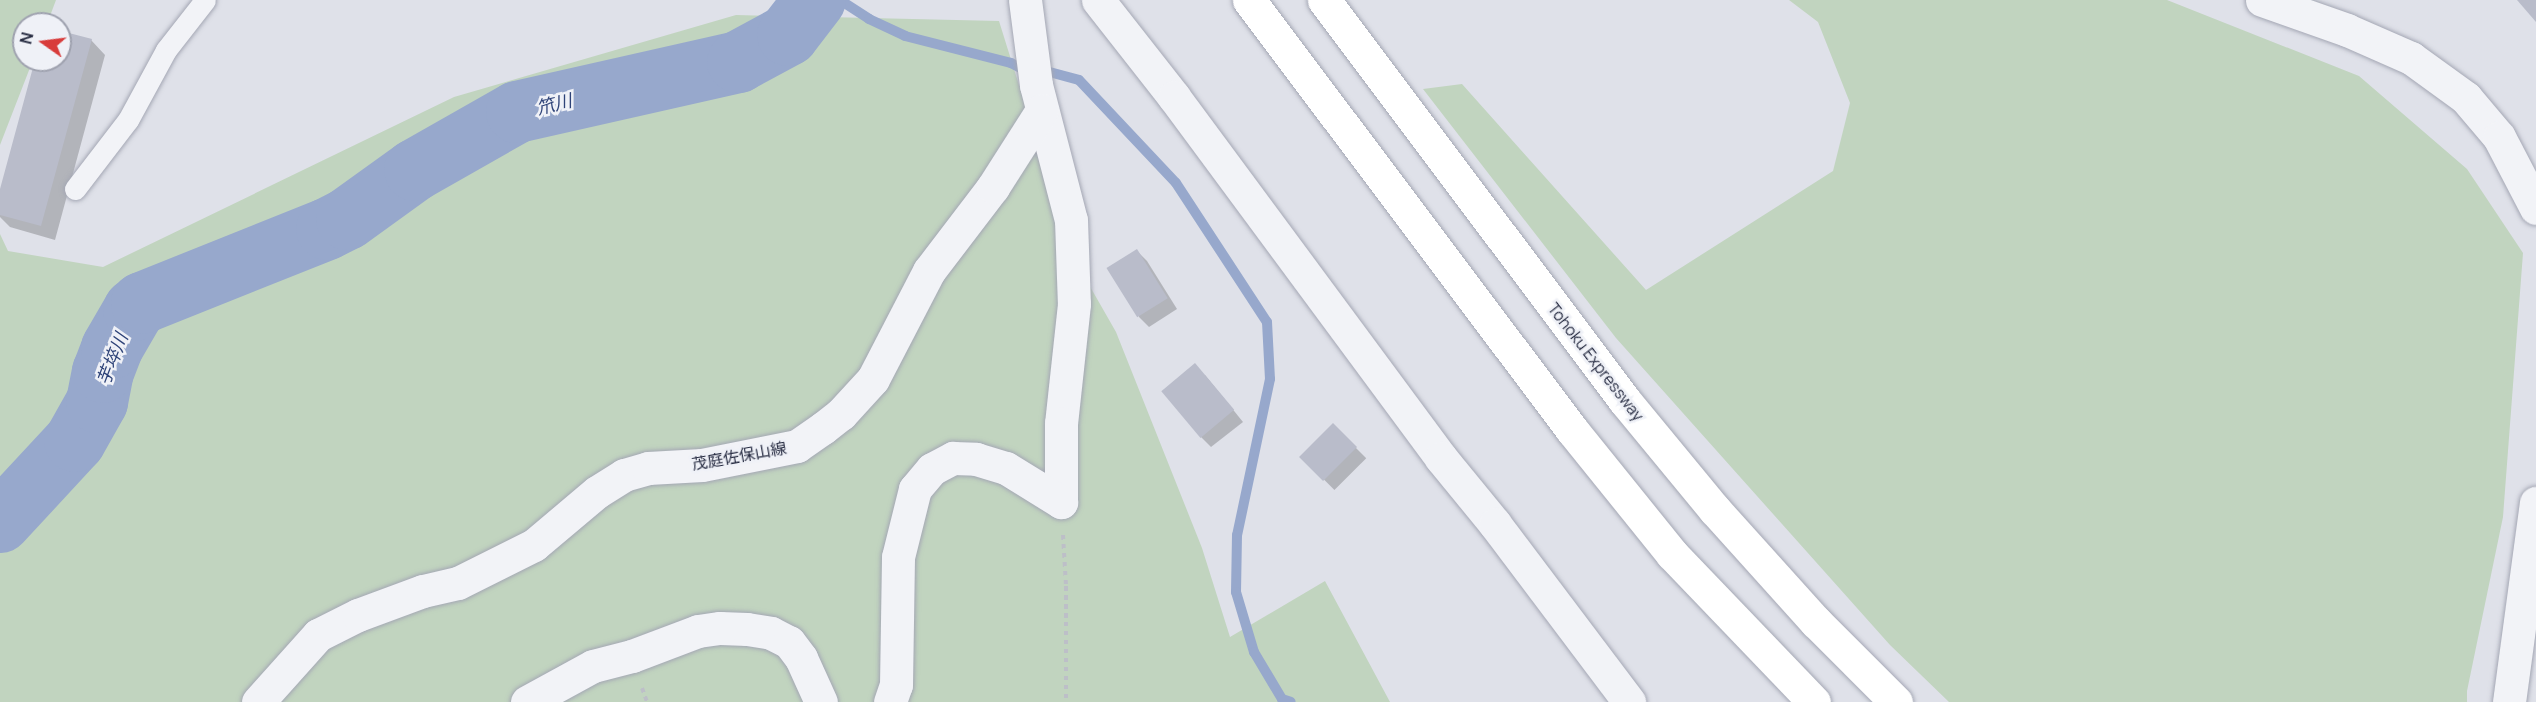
<!DOCTYPE html>
<meta charset="utf-8">
<style>
body{margin:0}
#map{position:relative;width:2536px;height:702px;overflow:hidden;background:#dfe1e9;font-family:Manrope,"Noto Sans JP",sans-serif}
div>[style]{position:absolute}
[style*='--x']{left:calc(var(--x)*1px);top:calc(var(--y)*1px);width:calc(var(--w)*1px);rotate:calc(var(--a)*1deg)}
.green>*{inset:0;background:#c1d4bf}
.shadow>*{inset:0;background:#0003;transform-origin:0 0}
.stream>*{height:10px;margin:-5px;padding:0 5px;transform-origin:5px;border-radius:5px;background:#97a8cc}
.river>*{height:62px;margin:-31px;padding:0 31px;transform-origin:31px;border-radius:31px;background:#97a8cc}
.building>*{inset:0;background:#b9bcca;transform-origin:0 0}
.path>*{height:4px;margin-top:-2px;transform-origin:0;background:repeating-linear-gradient(90deg,#bdbfc8 0 4.5px,transparent 0 9px)}
.roads{filter:drop-shadow(0 0 2px #a4a7b4) drop-shadow(0 0 2px #a4a7b4)}
.service>*{height:21px;margin:-10.5px;padding:0 10.5px;transform-origin:10.5px;border-radius:10.5px;background:#f2f3f7}
.minor>*{height:33px;margin:-16.5px;padding:0 16.5px;transform-origin:16.5px;border-radius:16.5px;background:#f2f3f7}
.tertiary>*{height:33px;margin:-16.5px;padding:0 16.5px;transform-origin:16.5px;border-radius:16.5px;background:#f2f3f7}
.motorway>*{height:33px;margin:-16.5px;padding:0 16.5px;transform-origin:16.5px;border-radius:16.5px;background:#fff}
span{translate:-50% -50%;white-space:nowrap;text-align:center;line-height:1.15;-webkit-text-stroke:5px #eff1f7;paint-order:stroke}
.street-label{font-size:16px;color:#272c42}
.water-label{font-size:18px;color:#2e4378;font-style:italic}
.north{position:absolute;left:12px;top:12px;width:60px;height:60px;box-sizing:border-box;background:#eff1f7;border:2px solid #9fa2af;border-radius:50%;rotate:284deg;font-size:16px;font-weight:700;line-height:24px;text-align:center;color:#272c42}
.north::after{content:'';display:block;margin:auto;width:21px;height:27px;background:#d83c3b;clip-path:polygon(50% 0,100% 100%,50% 72%,0 100%)}
</style>
<div id="map">
<div class="green">
<i style="clip-path:polygon(0 0,56px 0,47px 24px,24px 24px,24px 60px,33px 60px,0 145px)"></i>
<i style="clip-path:polygon(1789px 0,2167px 0,2359px 76px,2467px 169px,2523px 253px,2503px 517px,2467px 691px,2467px 702px,1949px 702px,1890px 645px,1616px 338px,1423px 89px,1462px 84px,1646px 290px,1833px 171px,1850px 103px,1818px 22px)"></i>
<i style="clip-path:polygon(736px 15px,999px 21px,1072px 255px,1116px 332px,1202px 548px,1230px 637px,1325px 581px,1390px 702px,0 702px,0 234px,8px 251px,103px 267px,454px 97px)"></i>
</div>
<div class="shadow">
<i style="clip-path:polygon(66px 33px,91px 40px,105px 55px,55px 240px,10px 227px,0 217px,0 195px,58px 66px)"></i>
<i style="clip-path:polygon(1137px 251px,1147px 261px,1177px 309px,1149px 327px,1139px 317px)"></i>
<i style="clip-path:polygon(1205px 375px,1243px 422px,1211px 447px,1201px 437px)"></i>
<i style="left:1333px;top:425px;width:47px;height:45px;rotate:45deg"></i>
</div>
<div class="stream">
<i style="--x:840;--y:0;--w:35;--a:33"></i>
<i style="--x:869;--y:19;--w:40;--a:25"></i>
<i style="--x:905;--y:36;--w:109;--a:14.3"></i>
<i style="--x:1011;--y:63;--w:29;--a:27"></i>
<i style="--x:1037;--y:76;--w:8;--a:-50"></i>
<i style="--x:1042;--y:70;--w:38;--a:15"></i>
<i style="--x:1079;--y:80;--w:141;--a:46.7"></i>
<i style="--x:1176;--y:183;--w:166;--a:56.8"></i>
<i style="--x:1267;--y:322;--w:57;--a:87"></i>
<i style="--x:1270;--y:379;--w:159;--a:101.9"></i>
<i style="--x:1237;--y:535;--w:57;--a:91"></i>
<i style="--x:1236;--y:592;--w:63;--a:73.3"></i>
<i style="--x:1254;--y:652;--w:55;--a:59.2"></i>
<i style="--x:1282;--y:699;--w:9;--a:18"></i>
</div>
<div class="river">
<i style="--x:0;--y:522;--w:110;--a:-47.2"></i>
<i style="--x:75;--y:441;--w:45;--a:-60.6"></i>
<i style="--x:97;--y:402;--w:31;--a:-79"></i>
<i style="--x:103;--y:372;--w:26;--a:-69"></i>
<i style="--x:112;--y:348;--w:44;--a:-59.9"></i>
<i style="--x:134;--y:310;--w:11;--a:-41"></i>
<i style="--x:142;--y:303;--w:199;--a:-21.8"></i>
<i style="--x:327;--y:229;--w:22;--a:-27"></i>
<i style="--x:347;--y:219;--w:84;--a:-35.8"></i>
<i style="--x:415;--y:170;--w:117;--a:-29.6"></i>
<i style="--x:517;--y:112;--w:227;--a:-12.7"></i>
<i style="--x:738;--y:62;--w:57;--a:-28.4"></i>
<i style="--x:788;--y:35;--w:44;--a:-52.4"></i>
</div>
<div class="building">
<i style="clip-path:polygon(2517px 0,2536px 0,2536px 22px)"></i>
<i style="clip-path:polygon(65px 32px,92px 39px,41px 226px,0 215px,0 189px,35px 60px,56px 64px,60px 60px)"></i>
<i style="left:1137px;top:249px;width:58px;height:36px;rotate:58deg"></i>
<i style="left:1195px;top:363px;width:61px;height:44px;rotate:50deg"></i>
<i style="left:1333px;top:423px;width:34px;height:48px;rotate:45deg"></i>
</div>
<div class="path">
<i style="--x:1063;--y:535;--w:51;--a:86.6"></i>
<i style="--x:1066;--y:586;--w:116;--a:90"></i>
<i style="--x:642;--y:688;--w:15;--a:70"></i>
</div>
<div class="roads">
<div class="service">
<i style="--x:75;--y:189;--w:87;--a:-52.5"></i>
<i style="--x:128;--y:120;--w:80;--a:-61.5"></i>
<i style="--x:166;--y:50;--w:63;--a:-52"></i>
</div>
<div class="minor">
<i style="--x:1025;--y:0;--w:86;--a:82.6"></i>
<i style="--x:1036;--y:85;--w:139;--a:75.5"></i>
<i style="--x:1071;--y:220;--w:84;--a:88"></i>
<i style="--x:1074;--y:304;--w:120;--a:96.2"></i>
<i style="--x:1061;--y:423;--w:79;--a:90"></i>
<i style="--x:1098;--y:0;--w:123;--a:51.9"></i>
<i style="--x:1174;--y:97;--w:449;--a:53.5"></i>
<i style="--x:1441;--y:458;--w:85;--a:50.7"></i>
<i style="--x:1495;--y:524;--w:223;--a:53"></i>
<i style="--x:258;--y:702;--w:90;--a:-48.2"></i>
<i style="--x:318;--y:635;--w:45;--a:-26.6"></i>
<i style="--x:358;--y:615;--w:69;--a:-20.3"></i>
<i style="--x:423;--y:591;--w:36;--a:-13"></i>
<i style="--x:458;--y:583;--w:85;--a:-26.6"></i>
<i style="--x:534;--y:545;--w:82;--a:-40.1"></i>
<i style="--x:597;--y:492;--w:32;--a:-32"></i>
<i style="--x:624;--y:475;--w:25;--a:-16"></i>
<i style="--x:648;--y:468;--w:54;--a:-3.2"></i>
<i style="--x:702;--y:465;--w:97;--a:-11.3"></i>
<i style="--x:797;--y:446;--w:32;--a:-35"></i>
<i style="--x:823;--y:428;--w:23;--a:-38"></i>
<i style="--x:841;--y:414;--w:47;--a:-47.6"></i>
<i style="--x:873;--y:379;--w:122;--a:-62.6"></i>
<i style="--x:929;--y:271;--w:106;--a:-52.7"></i>
<i style="--x:993;--y:187;--w:91;--a:-57.5"></i>
<i style="--x:527;--y:702;--w:75;--a:-28.6"></i>
<i style="--x:593;--y:666;--w:40;--a:-14.4"></i>
<i style="--x:632;--y:656;--w:71;--a:-20.7"></i>
<i style="--x:698;--y:631;--w:22;--a:-8"></i>
<i style="--x:720;--y:628;--w:27;--a:2"></i>
<i style="--x:747;--y:629;--w:24;--a:9"></i>
<i style="--x:771;--y:633;--w:20;--a:27"></i>
<i style="--x:789;--y:642;--w:20;--a:53"></i>
<i style="--x:801;--y:658;--w:48;--a:65.6"></i>
<i style="--x:890;--y:702;--w:18;--a:-71"></i>
<i style="--x:896;--y:685;--w:128;--a:-89.1"></i>
<i style="--x:898;--y:557;--w:70;--a:-76"></i>
<i style="--x:915;--y:489;--w:26;--a:-50"></i>
<i style="--x:932;--y:469;--w:24;--a:-28"></i>
<i style="--x:953;--y:458;--w:23;--a:2"></i>
<i style="--x:976;--y:459;--w:31;--a:17"></i>
<i style="--x:1006;--y:468;--w:65;--a:31.7"></i>
</div>
<div class="tertiary">
<i style="--x:2262;--y:0;--w:90;--a:19.4"></i>
<i style="--x:2347;--y:30;--w:70;--a:23.6"></i>
<i style="--x:2411;--y:58;--w:68;--a:36"></i>
<i style="--x:2466;--y:98;--w:51;--a:49.8"></i>
<i style="--x:2499;--y:137;--w:80;--a:62.5"></i>
<i style="--x:2509;--y:702;--w:201;--a:-82.3"></i>
</div>
<div class="motorway">
<i style="--x:1249;--y:0;--w:538;--a:53.09"></i>
<i style="--x:1572;--y:430;--w:159;--a:51.1"></i>
<i style="--x:1672;--y:554;--w:205;--a:46.2"></i>
<i style="--x:1324;--y:0;--w:501;--a:53.11"></i>
<i style="--x:1625;--y:401;--w:141;--a:50.5"></i>
<i style="--x:1715;--y:510;--w:151;--a:48"></i>
<i style="--x:1816;--y:622;--w:113;--a:45"></i>
</div>
</div>
<div class="street-label">
<span style="left:1596px;top:362px;rotate:52deg">Tohoku Expressway</span>
<span style="left:739px;top:456px;rotate:-10deg">茂庭佐保山線</span>
</div>
<div class="water-label">
<span style="left:554px;top:104px;rotate:-14deg">笊川</span>
<span style="left:112px;top:359px;rotate:-69deg">芋埣川</span>
</div>
<div class="north">N</div>
</div>
